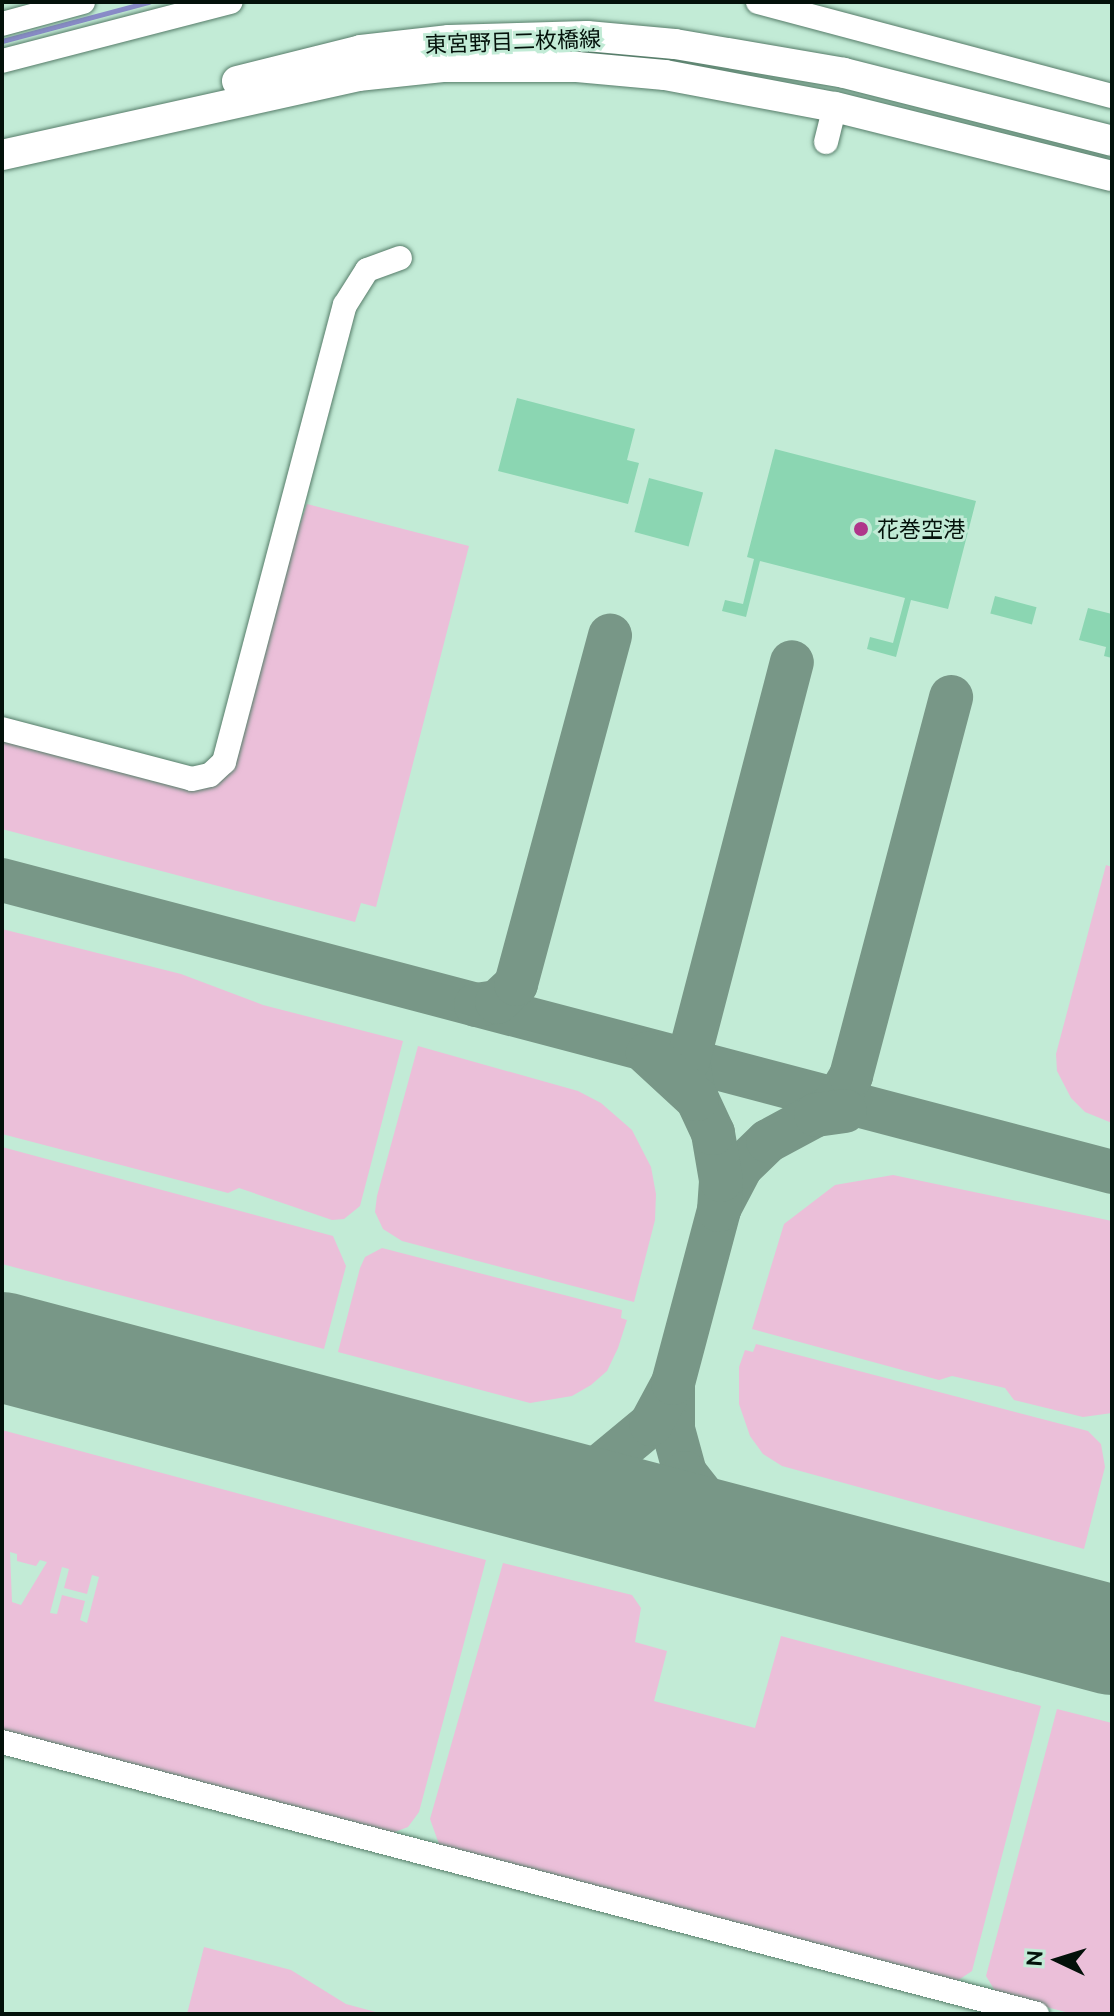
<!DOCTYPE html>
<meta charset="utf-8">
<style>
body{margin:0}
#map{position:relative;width:1114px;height:2016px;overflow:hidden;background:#c2ebd6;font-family:Ubuntu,"Noto Sans JP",sans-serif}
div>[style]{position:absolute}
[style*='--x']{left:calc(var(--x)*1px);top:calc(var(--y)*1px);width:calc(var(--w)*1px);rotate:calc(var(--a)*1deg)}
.green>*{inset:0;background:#ebbfd9}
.stream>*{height:5px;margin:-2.5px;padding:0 2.5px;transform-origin:2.5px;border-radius:2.5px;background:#898bc8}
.taxiway>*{height:44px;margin:-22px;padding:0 22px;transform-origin:22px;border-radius:22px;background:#789787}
.runway>*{height:110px;margin:-55px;padding:0 55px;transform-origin:55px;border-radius:55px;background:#789787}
.building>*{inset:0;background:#8bd6b2;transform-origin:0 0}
.roads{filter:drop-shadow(0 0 2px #567c69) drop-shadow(0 0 2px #567c69)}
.minor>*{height:24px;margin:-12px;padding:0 12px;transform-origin:12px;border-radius:12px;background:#fff}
.major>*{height:30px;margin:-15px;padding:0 15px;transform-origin:15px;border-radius:15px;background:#fff}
.dots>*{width:22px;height:22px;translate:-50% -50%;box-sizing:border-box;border:4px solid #c2ebd6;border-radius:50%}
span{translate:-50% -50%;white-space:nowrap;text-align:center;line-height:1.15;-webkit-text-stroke:6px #c2ebd6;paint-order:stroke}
.street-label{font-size:22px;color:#03110a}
.poi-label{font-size:22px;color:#03110a}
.left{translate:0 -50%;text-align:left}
.frame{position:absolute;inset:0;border:4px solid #03110a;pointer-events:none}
.north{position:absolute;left:1018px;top:1920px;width:80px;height:80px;-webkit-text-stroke:6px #c2ebd6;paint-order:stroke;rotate:274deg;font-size:22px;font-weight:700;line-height:32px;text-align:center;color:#03110a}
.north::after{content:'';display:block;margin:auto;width:28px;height:36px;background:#03110a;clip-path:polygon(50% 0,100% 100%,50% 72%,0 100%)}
</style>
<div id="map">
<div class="green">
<i style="clip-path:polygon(307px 504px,469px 546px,376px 907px,361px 903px,355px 922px,2px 829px,2px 735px,208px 787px)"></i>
<i style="clip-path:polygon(1106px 865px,1112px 867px,1112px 1123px,1085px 1112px,1071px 1098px,1057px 1071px,1056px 1054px)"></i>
<i style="clip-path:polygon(2px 929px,181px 974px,263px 1005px,403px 1041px,360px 1206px,344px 1219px,332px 1220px,239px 1188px,228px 1193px,2px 1134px)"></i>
<i style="clip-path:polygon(418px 1046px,578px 1091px,601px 1103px,632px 1130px,651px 1167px,656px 1194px,655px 1220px,634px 1302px,402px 1241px,383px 1229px,375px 1212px,377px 1196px)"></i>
<i style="clip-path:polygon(2px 1147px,333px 1236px,346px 1266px,324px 1349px,2px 1264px)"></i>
<i style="clip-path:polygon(893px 1175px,1112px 1221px,1112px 1413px,1083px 1417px,1014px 1400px,1005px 1388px,952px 1376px,939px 1380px,752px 1329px,784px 1224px,835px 1185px)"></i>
<i style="clip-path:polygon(382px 1248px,622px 1310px,621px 1318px,627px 1320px,618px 1348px,607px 1371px,591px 1385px,572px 1396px,530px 1403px,338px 1352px,360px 1268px,365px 1257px)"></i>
<i style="clip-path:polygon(756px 1344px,1088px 1431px,1101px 1444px,1105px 1467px,1084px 1549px,782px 1466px,763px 1454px,750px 1436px,739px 1404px,739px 1367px,745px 1350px,753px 1352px)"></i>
<i style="clip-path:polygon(evenodd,2px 1430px,486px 1560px,419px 1812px,408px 1827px,392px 1833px,2px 1733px,2px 1430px,10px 1552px,17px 1554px,17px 1561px,36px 1566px,40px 1560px,47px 1562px,21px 1605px,12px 1602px,10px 1552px,2px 1430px,62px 1567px,69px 1569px,64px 1588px,87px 1594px,92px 1575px,99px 1577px,87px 1623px,80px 1620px,85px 1601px,62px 1595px,57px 1614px,50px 1613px,62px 1567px)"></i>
<i style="clip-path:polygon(503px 1563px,632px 1595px,641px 1608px,635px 1642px,667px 1651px,654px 1701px,755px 1728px,781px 1636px,1041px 1706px,972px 1971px,957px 1981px,440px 1847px,430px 1819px)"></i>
<i style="clip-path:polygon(1057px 1709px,1112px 1723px,1112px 2014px,1073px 2014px,997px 1994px,986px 1976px)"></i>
<i style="clip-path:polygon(204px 1947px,291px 1970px,346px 2004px,383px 2014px,187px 2014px)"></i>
</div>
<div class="stream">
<i style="--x:2;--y:41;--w:152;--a:-14.9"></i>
</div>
<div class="taxiway">
<i style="--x:2;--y:880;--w:1148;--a:14.74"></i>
<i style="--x:476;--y:1005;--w:21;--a:-8"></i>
<i style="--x:497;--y:1002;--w:26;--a:-43"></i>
<i style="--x:516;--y:984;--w:361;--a:-74.9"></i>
<i style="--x:693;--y:1090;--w:29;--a:-100"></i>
<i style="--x:688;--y:1061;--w:412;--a:-75.4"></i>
<i style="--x:816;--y:1115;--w:19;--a:-28"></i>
<i style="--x:833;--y:1106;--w:35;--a:-59"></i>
<i style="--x:851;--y:1076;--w:392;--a:-75.2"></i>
<i style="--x:720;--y:1207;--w:45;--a:-62.3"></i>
<i style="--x:741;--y:1167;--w:37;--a:-44"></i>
<i style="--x:768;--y:1141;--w:55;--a:-28.4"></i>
<i style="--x:816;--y:1115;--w:29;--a:-8"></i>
<i style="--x:673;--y:1385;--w:44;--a:90"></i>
<i style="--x:673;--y:1429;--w:46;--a:74.7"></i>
<i style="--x:685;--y:1473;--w:63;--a:52"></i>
<i style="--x:724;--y:1523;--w:46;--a:32.7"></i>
<i style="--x:502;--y:1479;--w:53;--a:2.2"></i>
<i style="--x:555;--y:1481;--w:45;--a:-16.8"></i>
<i style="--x:598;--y:1468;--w:69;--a:-39.7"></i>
<i style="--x:651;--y:1424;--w:47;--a:-61.8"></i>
<i style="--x:673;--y:1383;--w:179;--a:-75.1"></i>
<i style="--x:719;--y:1210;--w:30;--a:-86"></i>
<i style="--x:721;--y:1180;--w:48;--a:-99.7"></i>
<i style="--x:713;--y:1133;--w:38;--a:-115"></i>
<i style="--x:697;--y:1099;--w:67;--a:-137.4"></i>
</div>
<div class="runway">
<i style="--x:2;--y:1347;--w:1148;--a:14.79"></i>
</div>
<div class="building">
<i style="clip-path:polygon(517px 398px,635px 429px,627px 460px,639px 463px,628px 504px,498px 471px)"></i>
<i style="clip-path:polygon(775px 449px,976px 501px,948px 609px,911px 600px,896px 657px,867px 649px,870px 637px,893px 643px,905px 598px,760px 561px,746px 617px,722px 611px,725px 600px,743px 604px,754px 559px,747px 557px)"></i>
<i style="left:649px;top:478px;width:56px;height:56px;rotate:15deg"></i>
<i style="left:995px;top:596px;width:43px;height:18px;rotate:15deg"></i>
<i style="clip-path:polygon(1088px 608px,1112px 614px,1112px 658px,1104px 656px,1106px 647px,1079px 640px)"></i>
</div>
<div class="roads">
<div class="minor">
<i style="--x:758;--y:2;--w:366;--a:14.9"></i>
<i style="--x:2;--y:24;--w:84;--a:-15.2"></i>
<i style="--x:2;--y:61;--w:236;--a:-14.5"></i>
<i style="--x:826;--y:142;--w:36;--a:-76"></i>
<i style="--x:2;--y:729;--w:196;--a:14.7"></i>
<i style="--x:192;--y:779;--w:18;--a:-13"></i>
<i style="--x:210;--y:775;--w:19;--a:-43"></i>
<i style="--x:224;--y:762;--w:473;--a:-75.2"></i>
<i style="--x:345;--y:305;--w:41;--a:-57.8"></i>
<i style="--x:367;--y:270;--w:35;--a:-20"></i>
<i style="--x:2;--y:1742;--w:1070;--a:14.72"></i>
</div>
<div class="major">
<i style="--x:237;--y:81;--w:128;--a:-14"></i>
<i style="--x:361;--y:50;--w:89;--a:-6.5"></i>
<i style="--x:449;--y:40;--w:138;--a:-1.7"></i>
<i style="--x:587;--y:36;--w:88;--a:5.2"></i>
<i style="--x:675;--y:44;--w:171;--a:9.7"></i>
<i style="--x:844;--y:73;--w:276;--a:14.2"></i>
<i style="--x:2;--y:155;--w:365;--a:-12.5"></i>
<i style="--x:358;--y:76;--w:85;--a:-6"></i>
<i style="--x:443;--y:67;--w:134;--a:0"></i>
<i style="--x:577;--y:67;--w:88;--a:5.2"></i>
<i style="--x:665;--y:75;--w:173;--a:10.7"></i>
<i style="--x:835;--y:107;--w:285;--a:14"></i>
</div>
</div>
<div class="dots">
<i style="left:861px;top:529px;background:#af368a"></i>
</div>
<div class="street-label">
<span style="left:513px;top:41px;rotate:-2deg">東宮野目二枚橋線</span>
</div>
<div class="poi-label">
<span class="left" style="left:877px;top:529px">花巻空港</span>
</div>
<div class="frame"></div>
<div class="north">N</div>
</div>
